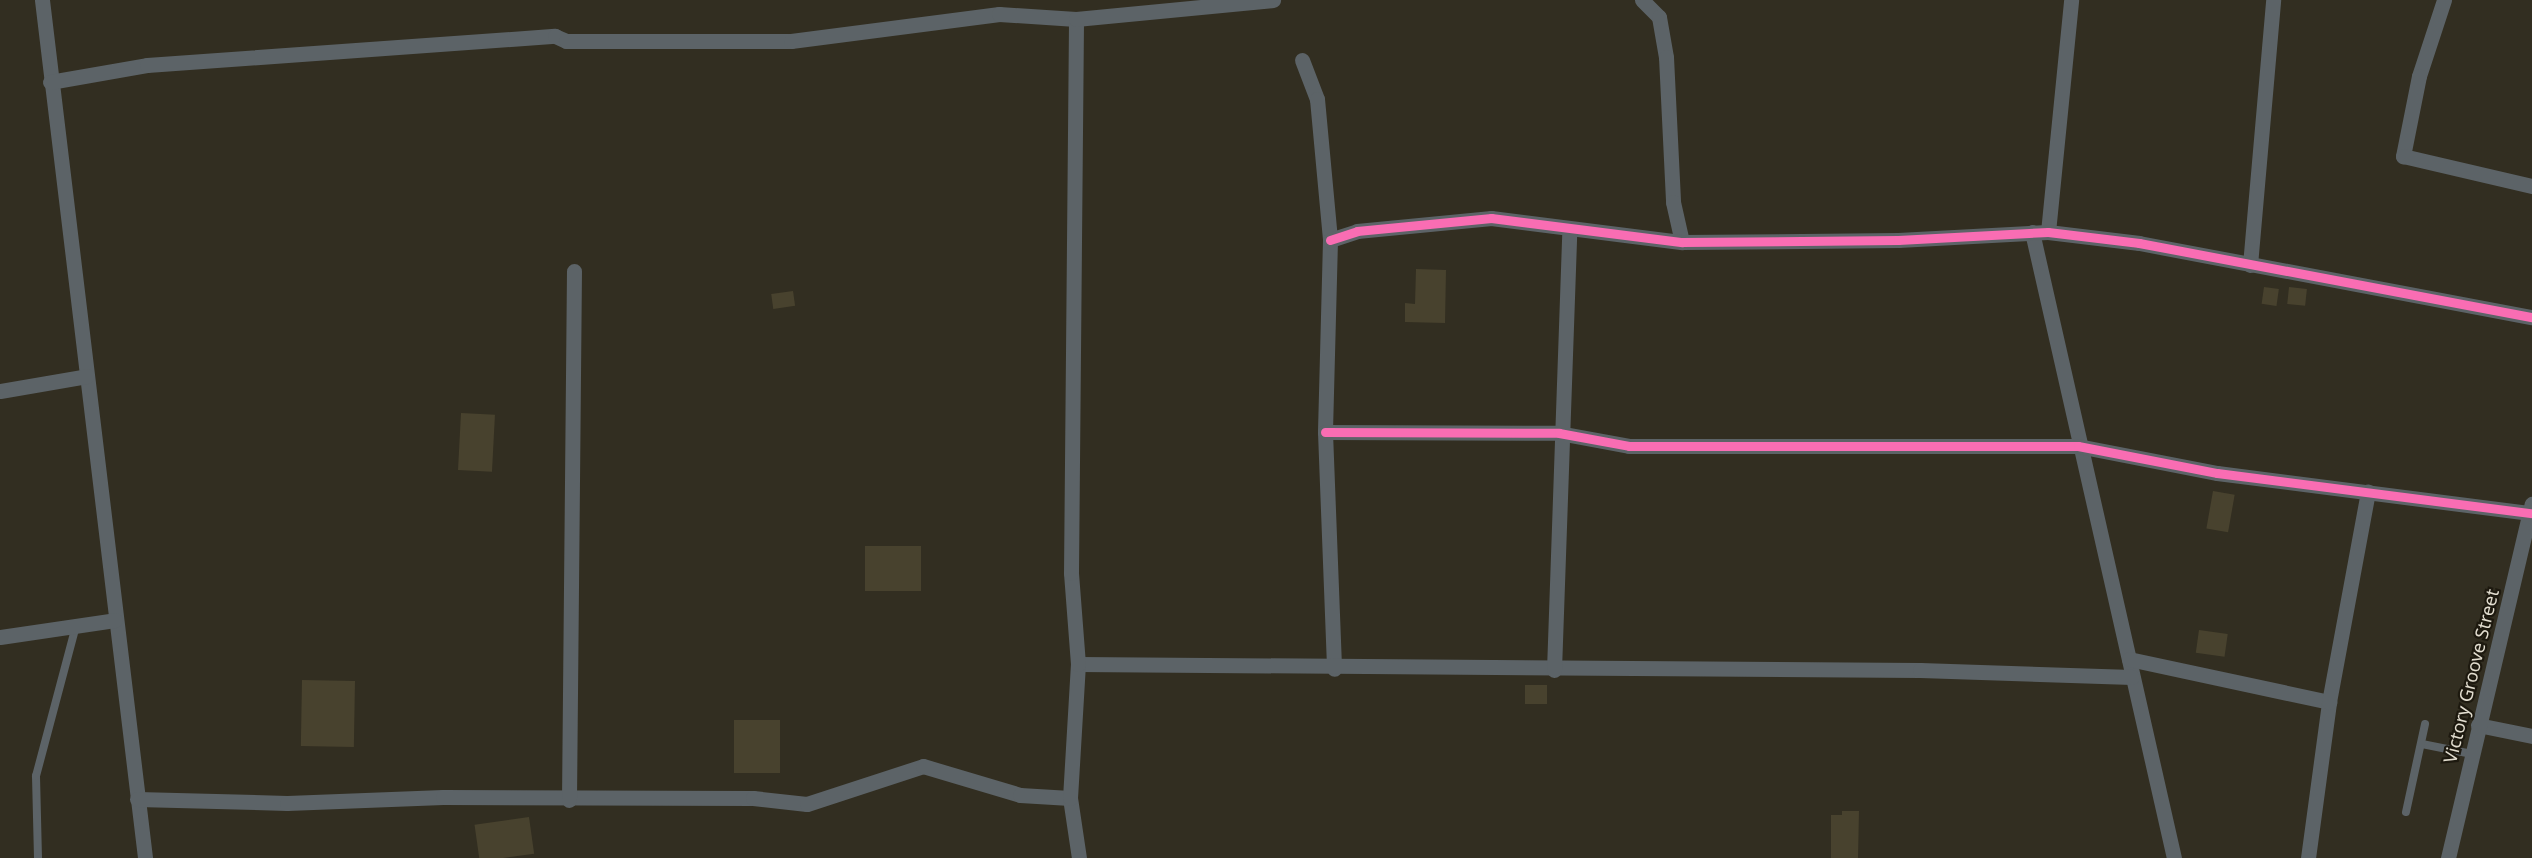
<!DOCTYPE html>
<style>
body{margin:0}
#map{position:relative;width:2532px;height:858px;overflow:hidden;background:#322e21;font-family:"Noto Sans",sans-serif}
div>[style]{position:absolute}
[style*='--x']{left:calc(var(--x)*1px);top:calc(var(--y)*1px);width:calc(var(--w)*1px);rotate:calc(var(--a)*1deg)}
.building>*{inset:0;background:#48422e;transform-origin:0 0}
.lane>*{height:8px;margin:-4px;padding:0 4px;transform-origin:4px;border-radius:4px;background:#5c6367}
.street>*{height:15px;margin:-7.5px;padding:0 7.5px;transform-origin:7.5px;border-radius:7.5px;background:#5c6367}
.cycleway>*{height:9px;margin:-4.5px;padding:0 4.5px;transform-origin:4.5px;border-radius:4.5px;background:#f96db3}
span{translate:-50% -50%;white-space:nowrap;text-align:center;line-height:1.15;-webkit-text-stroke:4.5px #1d190f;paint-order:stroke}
.street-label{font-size:18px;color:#e2ddcf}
</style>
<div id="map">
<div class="building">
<i style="clip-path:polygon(1416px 269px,1446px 270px,1445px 323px,1405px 322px,1405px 303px,1415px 304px)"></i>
<i style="left:2264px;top:287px;width:15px;height:17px;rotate:8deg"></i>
<i style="left:2289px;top:287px;width:18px;height:17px;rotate:6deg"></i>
<i style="left:793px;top:291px;width:15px;height:22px;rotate:82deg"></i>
<i style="left:461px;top:413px;width:34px;height:57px;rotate:3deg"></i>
<i style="left:2213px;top:491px;width:22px;height:38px;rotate:10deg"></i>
<i style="left:865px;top:546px;width:56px;height:45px"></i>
<i style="left:2199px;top:630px;width:29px;height:23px;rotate:8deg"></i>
<i style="left:302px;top:680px;width:53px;height:66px;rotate:1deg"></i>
<i style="left:1525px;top:685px;width:22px;height:19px"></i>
<i style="left:734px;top:720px;width:46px;height:53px"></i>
<i style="clip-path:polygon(1842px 811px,1859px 811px,1858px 858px,1831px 858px,1831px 815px,1842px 815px)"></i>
<i style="left:529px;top:817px;width:37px;height:55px;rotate:82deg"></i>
</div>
<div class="lane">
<i style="--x:2422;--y:744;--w:51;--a:11.3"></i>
<i style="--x:2406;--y:812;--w:90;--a:-77.8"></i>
<i style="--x:38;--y:858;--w:82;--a:-91.4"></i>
<i style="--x:36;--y:776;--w:155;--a:-75.1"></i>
</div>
<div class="street">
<i style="--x:42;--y:0;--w:864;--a:83.15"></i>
<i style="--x:1642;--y:0;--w:24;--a:45"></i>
<i style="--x:1659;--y:17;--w:41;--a:80.1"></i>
<i style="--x:1666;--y:57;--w:145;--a:87.2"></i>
<i style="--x:1673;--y:202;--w:41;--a:77.3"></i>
<i style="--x:2444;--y:0;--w:80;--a:108.2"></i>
<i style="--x:2419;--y:76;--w:82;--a:101.3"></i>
<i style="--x:2403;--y:156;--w:132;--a:13.1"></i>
<i style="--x:1302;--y:60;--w:42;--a:69"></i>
<i style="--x:1317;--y:99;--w:142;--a:84.7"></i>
<i style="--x:1330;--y:240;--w:192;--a:91.5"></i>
<i style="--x:1325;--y:432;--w:237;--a:87.8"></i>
<i style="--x:50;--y:82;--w:98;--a:-9.9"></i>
<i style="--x:147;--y:65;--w:409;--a:-4.1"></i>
<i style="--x:555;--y:36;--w:12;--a:24"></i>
<i style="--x:566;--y:41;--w:225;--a:0"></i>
<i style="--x:791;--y:41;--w:210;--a:-7.4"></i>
<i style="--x:999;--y:14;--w:77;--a:3.7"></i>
<i style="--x:2032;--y:232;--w:642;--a:77.22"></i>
<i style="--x:2048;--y:232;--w:233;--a:-84.3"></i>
<i style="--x:1330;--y:240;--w:28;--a:-18"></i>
<i style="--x:1357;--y:231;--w:135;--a:-5.5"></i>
<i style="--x:1491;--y:218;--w:193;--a:7.2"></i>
<i style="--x:1682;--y:242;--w:216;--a:-0.5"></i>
<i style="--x:1898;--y:240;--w:150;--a:-3.1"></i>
<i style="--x:2048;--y:232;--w:92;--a:6.9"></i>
<i style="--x:2139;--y:243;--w:400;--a:10.7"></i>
<i style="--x:2250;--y:265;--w:266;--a:-85"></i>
<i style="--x:0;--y:391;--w:88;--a:-9.8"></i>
<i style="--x:1325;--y:432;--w:234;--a:0.2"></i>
<i style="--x:1559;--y:433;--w:71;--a:10.5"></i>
<i style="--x:1629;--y:446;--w:449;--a:0"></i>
<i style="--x:2078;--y:446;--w:142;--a:11"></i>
<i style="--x:2217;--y:473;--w:316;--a:7.3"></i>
<i style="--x:0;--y:637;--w:116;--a:-8.4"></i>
<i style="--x:2129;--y:659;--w:205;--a:12.1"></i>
<i style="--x:1078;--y:664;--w:842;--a:0.41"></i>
<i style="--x:1920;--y:670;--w:212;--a:1.9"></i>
<i style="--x:1554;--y:670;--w:440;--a:-88"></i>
<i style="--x:2478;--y:725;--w:55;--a:11.5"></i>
<i style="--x:137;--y:799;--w:150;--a:1.5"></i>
<i style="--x:287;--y:803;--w:156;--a:-2.2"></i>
<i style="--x:443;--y:797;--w:310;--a:0.2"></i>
<i style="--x:753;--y:798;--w:54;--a:6.3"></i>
<i style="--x:807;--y:804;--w:122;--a:-18.1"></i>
<i style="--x:923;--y:766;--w:101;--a:16.6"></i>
<i style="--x:1020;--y:795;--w:50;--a:3.4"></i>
<i style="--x:569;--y:800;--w:529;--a:-89.46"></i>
<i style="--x:1079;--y:858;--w:61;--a:-98.5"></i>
<i style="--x:1070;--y:798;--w:134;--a:-86.6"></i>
<i style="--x:1078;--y:664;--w:91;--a:-94.4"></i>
<i style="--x:1071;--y:573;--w:554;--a:-89.48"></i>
<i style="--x:1076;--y:19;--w:198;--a:-5.5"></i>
<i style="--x:2308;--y:858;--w:157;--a:-82.3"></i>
<i style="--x:2329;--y:702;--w:214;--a:-79.5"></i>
<i style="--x:2448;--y:858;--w:364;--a:-76.7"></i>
</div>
<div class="cycleway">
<i style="--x:1330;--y:240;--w:28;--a:-18"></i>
<i style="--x:1357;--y:231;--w:135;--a:-5.5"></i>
<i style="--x:1491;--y:218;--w:193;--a:7.2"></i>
<i style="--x:1682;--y:242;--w:216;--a:-0.5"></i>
<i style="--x:1898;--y:240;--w:150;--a:-3.1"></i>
<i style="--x:2048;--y:232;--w:92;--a:6.9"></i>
<i style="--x:2139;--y:243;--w:400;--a:10.7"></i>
<i style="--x:1325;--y:432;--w:234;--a:0.2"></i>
<i style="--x:1559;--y:433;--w:71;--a:10.5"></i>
<i style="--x:1629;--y:446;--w:449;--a:0"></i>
<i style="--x:2078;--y:446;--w:142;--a:11"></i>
<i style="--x:2217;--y:473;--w:316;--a:7.3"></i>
</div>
<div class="street-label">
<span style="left:2471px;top:676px;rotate:-76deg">Victory Groove Street</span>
</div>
</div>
